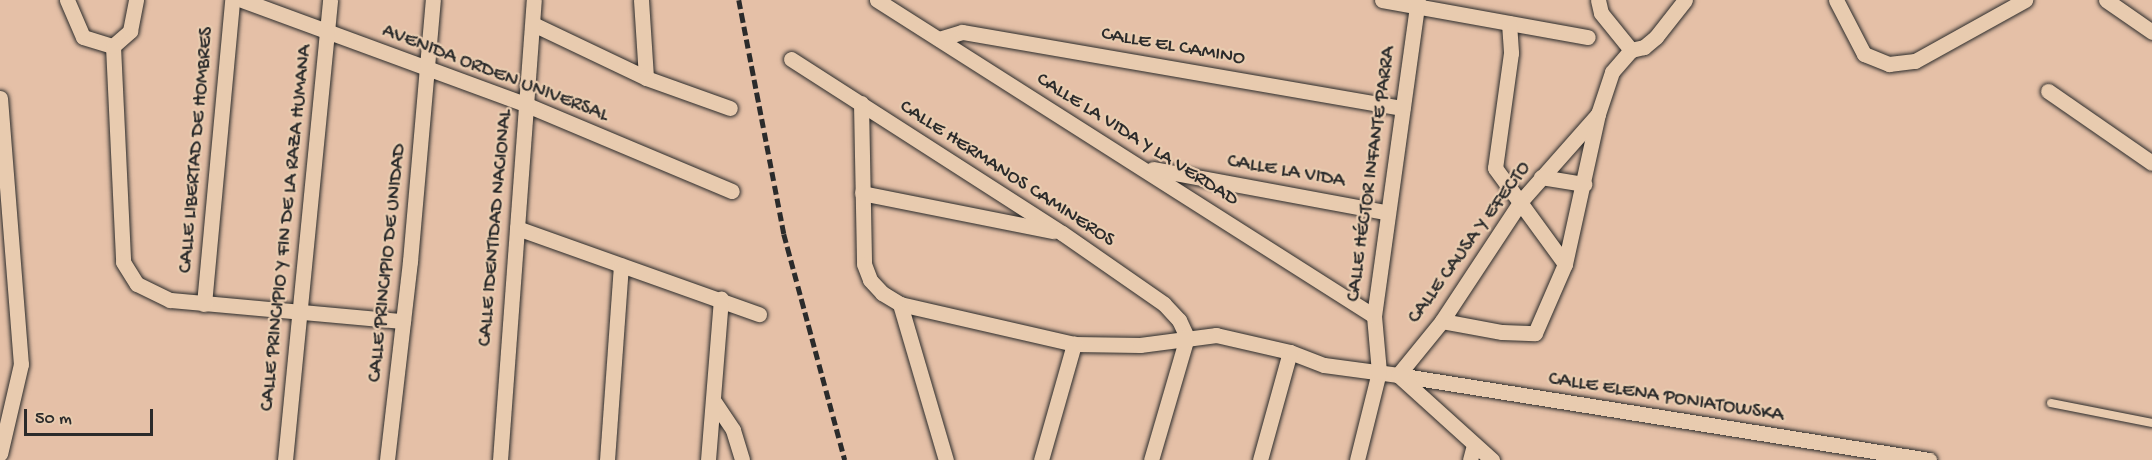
<!DOCTYPE html>
<meta charset="utf-8">
<style>
body{margin:0}
#map{position:relative;width:2152px;height:460px;overflow:hidden;background:#e5c0a7;font-family:"Gochi Hand",sans-serif}
div>[style]{position:absolute}
[style*='--x']{left:calc(var(--x)*1px);top:calc(var(--y)*1px);width:calc(var(--w)*1px);rotate:calc(var(--a)*1deg)}
.roads{filter:drop-shadow(0 0 2px #2b2b2b) drop-shadow(0 0 2px #2b2b2b)}
.service>*{height:8px;margin:-4px;padding:0 4px;transform-origin:4px;border-radius:4px;background:#e8cbaf}
.minor>*{height:15px;margin:-7.5px;padding:0 7.5px;transform-origin:7.5px;border-radius:7.5px;background:#e8cbaf}
.rail>*{height:4.5px;margin-top:-2.25px;transform-origin:0;background:repeating-linear-gradient(90deg,#2b2b2b 0 9px,transparent 0 13.5px)}
span{translate:-50% -50%;white-space:nowrap;text-align:center;line-height:1.15;-webkit-text-stroke:4.5px #e8cbaf;paint-order:stroke}
.street-label{font-size:20px;color:#2b2b2b}
.scale{position:absolute;left:24px;top:409px;width:129px;height:27px;box-sizing:border-box;border:3px solid #2b2b2b;border-top:0;padding-left:8px;font-size:18px;line-height:21px;white-space:nowrap;color:#2b2b2b;-webkit-text-stroke:4px #e8cbaf;paint-order:stroke}
</style>
<div id="map">
<div class="roads">
<div class="service">
<i style="--x:2051;--y:403;--w:103;--a:11.2"></i>
</div>
<div class="minor">
<i style="--x:67;--y:0;--w:40;--a:66.6"></i>
<i style="--x:83;--y:37;--w:31;--a:17"></i>
<i style="--x:242;--y:0;--w:304;--a:20.2"></i>
<i style="--x:527;--y:105;--w:222;--a:22.8"></i>
<i style="--x:641;--y:0;--w:78;--a:86.3"></i>
<i style="--x:877;--y:0;--w:589;--a:32.45"></i>
<i style="--x:1382;--y:0;--w:209;--a:10.2"></i>
<i style="--x:1598;--y:0;--w:13;--a:77"></i>
<i style="--x:1601;--y:13;--w:48;--a:51"></i>
<i style="--x:1685;--y:0;--w:47;--a:128.1"></i>
<i style="--x:1656;--y:37;--w:16;--a:140"></i>
<i style="--x:1644;--y:47;--w:13;--a:167"></i>
<i style="--x:1631;--y:50;--w:29;--a:131"></i>
<i style="--x:1612;--y:72;--w:44;--a:108.4"></i>
<i style="--x:1598;--y:114;--w:116;--a:131.5"></i>
<i style="--x:1521;--y:201;--w:144;--a:123.4"></i>
<i style="--x:1442;--y:321;--w:70;--a:129.2"></i>
<i style="--x:1398;--y:375;--w:538;--a:9.09"></i>
<i style="--x:1836;--y:0;--w:61;--a:62.6"></i>
<i style="--x:1864;--y:54;--w:27;--a:22"></i>
<i style="--x:1889;--y:64;--w:26;--a:-7"></i>
<i style="--x:1915;--y:61;--w:126;--a:-29"></i>
<i style="--x:2106;--y:0;--w:56;--a:34.8"></i>
<i style="--x:1509;--y:23;--w:30;--a:86"></i>
<i style="--x:1511;--y:53;--w:116;--a:97.9"></i>
<i style="--x:1495;--y:168;--w:119;--a:53.9"></i>
<i style="--x:533;--y:24;--w:125;--a:25.5"></i>
<i style="--x:646;--y:78;--w:89;--a:19.7"></i>
<i style="--x:939;--y:39;--w:24;--a:-17"></i>
<i style="--x:962;--y:32;--w:447;--a:9.8"></i>
<i style="--x:113;--y:46;--w:216;--a:87.3"></i>
<i style="--x:123;--y:262;--w:26;--a:58"></i>
<i style="--x:137;--y:284;--w:37;--a:26"></i>
<i style="--x:170;--y:300;--w:234;--a:5.2"></i>
<i style="--x:113;--y:46;--w:23;--a:-41"></i>
<i style="--x:130;--y:31;--w:32;--a:-79"></i>
<i style="--x:791;--y:59;--w:322;--a:32.7"></i>
<i style="--x:1062;--y:233;--w:124;--a:34.8"></i>
<i style="--x:1164;--y:304;--w:22;--a:47"></i>
<i style="--x:1179;--y:320;--w:19;--a:65"></i>
<i style="--x:1187;--y:337;--w:128;--a:106.3"></i>
<i style="--x:2048;--y:91;--w:126;--a:34.7"></i>
<i style="--x:0;--y:98;--w:267;--a:85.5"></i>
<i style="--x:21;--y:364;--w:92;--a:103.1"></i>
<i style="--x:861;--y:103;--w:161;--a:88.9"></i>
<i style="--x:864;--y:264;--w:17;--a:69"></i>
<i style="--x:870;--y:280;--w:18;--a:47"></i>
<i style="--x:882;--y:293;--w:21;--a:31"></i>
<i style="--x:900;--y:304;--w:179;--a:12.9"></i>
<i style="--x:1074;--y:344;--w:66;--a:0.9"></i>
<i style="--x:1140;--y:345;--w:77;--a:-7.5"></i>
<i style="--x:1216;--y:335;--w:76;--a:12.9"></i>
<i style="--x:1290;--y:352;--w:36;--a:21"></i>
<i style="--x:1324;--y:365;--w:75;--a:7.7"></i>
<i style="--x:1398;--y:375;--w:127;--a:42.1"></i>
<i style="--x:1153;--y:169;--w:237;--a:10.5"></i>
<i style="--x:1541;--y:177;--w:44;--a:9.2"></i>
<i style="--x:862;--y:193;--w:195;--a:11.3"></i>
<i style="--x:517;--y:228;--w:257;--a:19.6"></i>
<i style="--x:204;--y:304;--w:305;--a:-84.7"></i>
<i style="--x:900;--y:304;--w:163;--a:73.6"></i>
<i style="--x:1442;--y:321;--w:61;--a:10.4"></i>
<i style="--x:1502;--y:332;--w:33;--a:2"></i>
<i style="--x:1535;--y:333;--w:75;--a:-66.5"></i>
<i style="--x:1565;--y:264;--w:154;--a:-77.6"></i>
<i style="--x:713;--y:400;--w:36;--a:56"></i>
<i style="--x:733;--y:430;--w:31;--a:73"></i>
<i style="--x:285;--y:460;--w:462;--a:-84.4"></i>
<i style="--x:387;--y:460;--w:200;--a:-83.4"></i>
<i style="--x:410;--y:261;--w:262;--a:-85"></i>
<i style="--x:500;--y:460;--w:461;--a:-85.8"></i>
<i style="--x:607;--y:460;--w:195;--a:-85.9"></i>
<i style="--x:708;--y:460;--w:162;--a:-85.4"></i>
<i style="--x:1041;--y:460;--w:121;--a:-74.1"></i>
<i style="--x:1260;--y:460;--w:112;--a:-74.5"></i>
<i style="--x:1357;--y:460;--w:91;--a:-76"></i>
<i style="--x:1379;--y:372;--w:56;--a:-95.1"></i>
<i style="--x:1374;--y:316;--w:319;--a:-82.1"></i>
<i style="--x:1470;--y:460;--w:16;--a:-75"></i>
</div>
</div>
<div class="rail">
<i style="--x:739;--y:0;--w:238;--a:79.1"></i>
<i style="--x:784;--y:234;--w:234;--a:74.9"></i>
</div>
<div class="street-label">
<span style="left:1173px;top:47px;rotate:10deg">CALLE EL CAMINO</span>
<span style="left:495px;top:74px;rotate:21deg">AVENIDA ORDEN UNIVERSAL</span>
<span style="left:1137px;top:140px;rotate:32deg">CALLE LA VIDA Y LA VERDAD</span>
<span style="left:197px;top:150px;rotate:-85deg">CALLE LIBERTAD DE HOMBRES</span>
<span style="left:1286px;top:172px;rotate:10deg">CALLE LA VIDA</span>
<span style="left:1007px;top:174px;rotate:33deg">CALLE HERMANOS CAMINEROS</span>
<span style="left:1372px;top:174px;rotate:-82deg">CALLE HÉCTOR INFANTE PARRA</span>
<span style="left:287px;top:228px;rotate:-84deg">CALLE PRINCIPIO Y FIN DE LA RAZA HUMANA</span>
<span style="left:496px;top:228px;rotate:-85deg">CALLE IDENTIDAD NACIONAL</span>
<span style="left:1470px;top:243px;rotate:-54deg">CALLE CAUSA Y EFECTO</span>
<span style="left:388px;top:263px;rotate:-84deg">CALLE PRINCIPIO DE UNIDAD</span>
<span style="left:1666px;top:398px;rotate:9deg">CALLE ELENA PONIATOWSKA</span>
</div>
<div class="scale">50 m</div>
</div>
